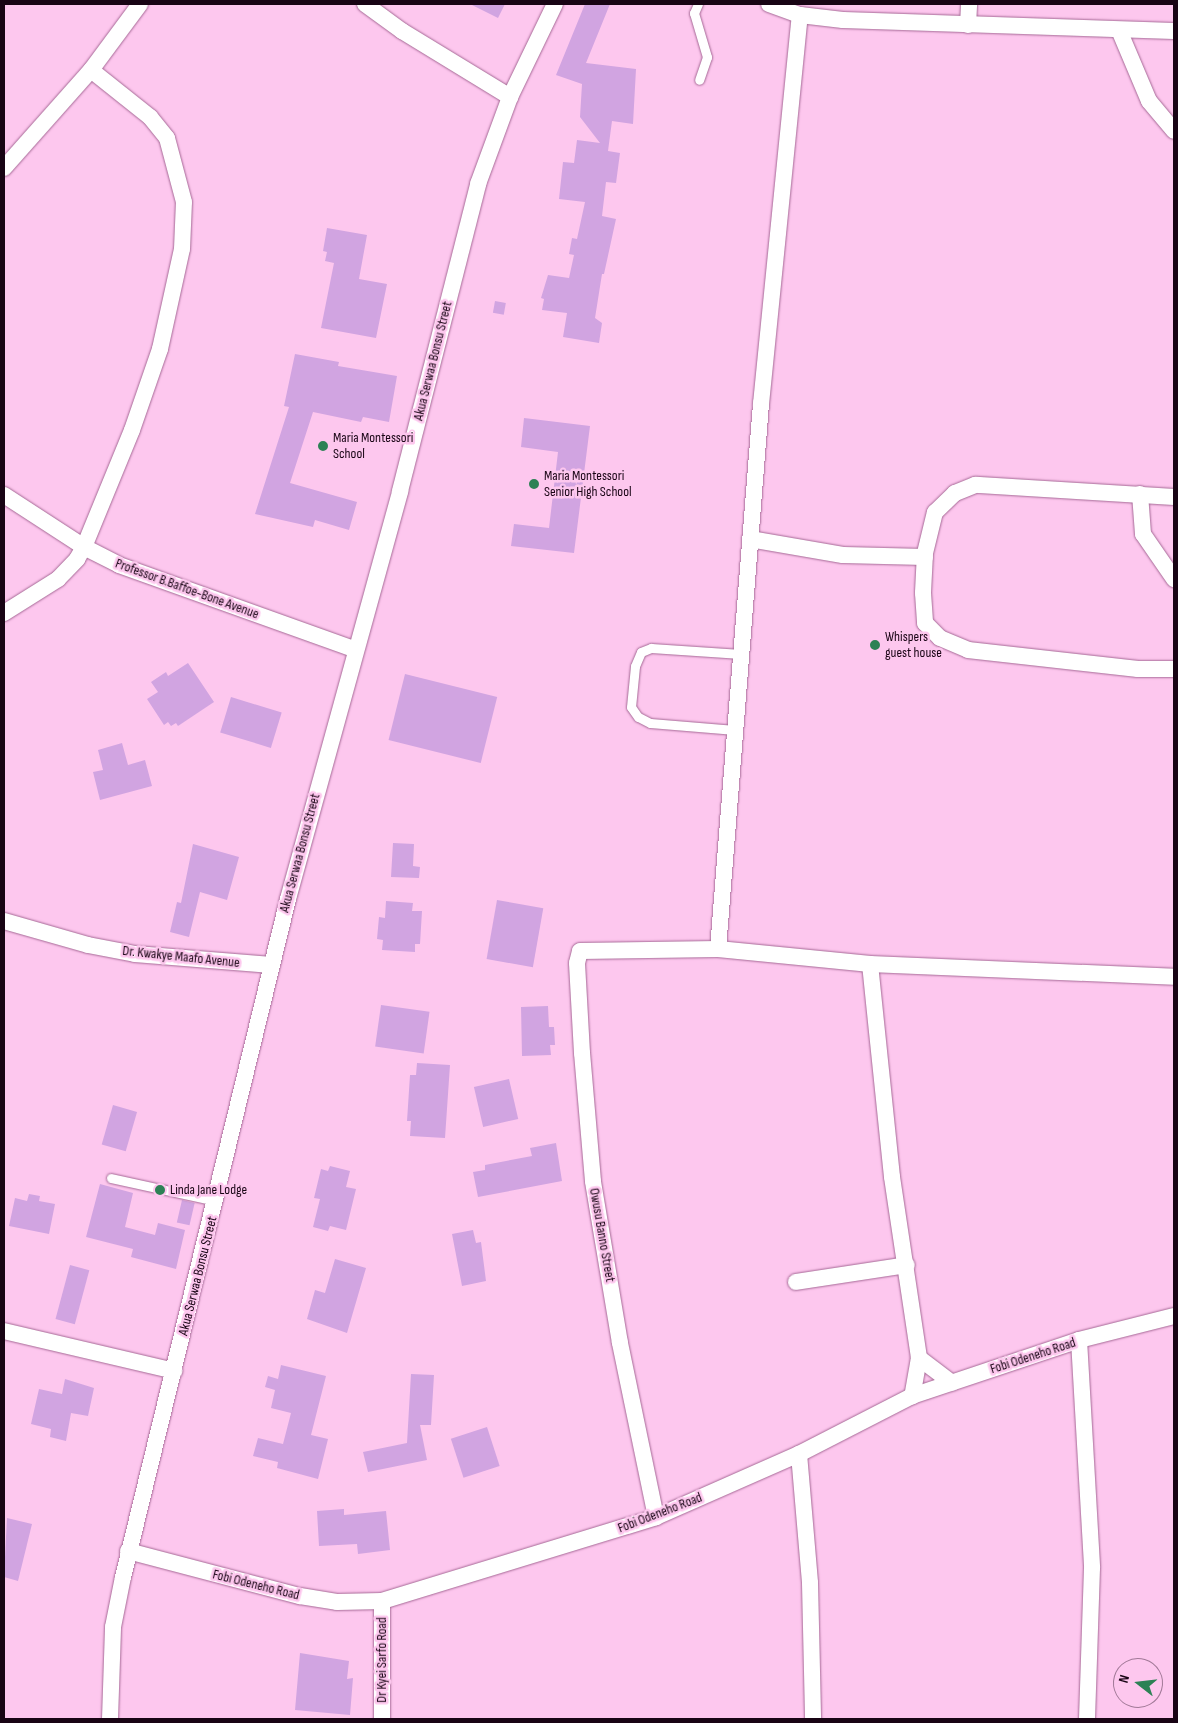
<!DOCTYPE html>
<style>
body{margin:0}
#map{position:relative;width:1178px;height:1723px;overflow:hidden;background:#fdc7ee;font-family:"Sofia Sans Condensed",sans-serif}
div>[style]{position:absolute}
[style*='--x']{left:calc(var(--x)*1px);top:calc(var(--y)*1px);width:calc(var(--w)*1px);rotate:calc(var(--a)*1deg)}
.building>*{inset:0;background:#d1a4e1;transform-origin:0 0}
.roads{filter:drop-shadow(0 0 1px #a66996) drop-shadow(0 0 1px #a66996)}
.service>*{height:9px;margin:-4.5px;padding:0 4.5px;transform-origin:4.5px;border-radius:4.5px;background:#fff}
.minor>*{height:16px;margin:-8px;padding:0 8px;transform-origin:8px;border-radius:8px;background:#fff}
.dots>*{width:14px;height:14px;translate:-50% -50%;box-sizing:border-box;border:2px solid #fdc7ee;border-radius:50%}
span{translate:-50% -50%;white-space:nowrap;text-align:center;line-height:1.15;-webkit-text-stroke:5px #fdc7ee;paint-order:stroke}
.street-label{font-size:14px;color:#180414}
.poi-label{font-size:14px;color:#180414}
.left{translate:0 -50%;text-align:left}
.frame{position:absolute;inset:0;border:5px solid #180414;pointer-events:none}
.north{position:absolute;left:1113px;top:1658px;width:50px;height:50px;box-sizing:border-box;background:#fdc7ee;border:1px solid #a17997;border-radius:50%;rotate:286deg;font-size:14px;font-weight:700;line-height:20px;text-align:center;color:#180414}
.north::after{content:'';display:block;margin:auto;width:18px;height:22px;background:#2c8155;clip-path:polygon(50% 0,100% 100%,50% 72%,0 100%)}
</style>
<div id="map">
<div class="building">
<i style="clip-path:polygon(470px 4px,505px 4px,498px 18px)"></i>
<i style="clip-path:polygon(585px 4px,610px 4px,586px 63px,636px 69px,633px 124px,612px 121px,608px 151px,620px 153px,616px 183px,606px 182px,602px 216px,616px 219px,604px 274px,602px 274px,595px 318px,602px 323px,599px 343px,563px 337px,567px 313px,542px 310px,544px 299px,541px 298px,548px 275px,569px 278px,574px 255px,569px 254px,572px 238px,577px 239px,585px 202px,559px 199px,563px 162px,574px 163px,577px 140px,600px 143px,580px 117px,582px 84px,556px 75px)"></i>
<i style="clip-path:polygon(327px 228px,367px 235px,359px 279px,387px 284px,376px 338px,321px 328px,334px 263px,325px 261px,327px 252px,323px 251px)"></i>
<i style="left:495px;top:301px;width:11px;height:12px;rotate:10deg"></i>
<i style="clip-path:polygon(295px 354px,339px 362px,338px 366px,397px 376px,389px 422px,363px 417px,361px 422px,313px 412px,290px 483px,357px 502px,349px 530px,315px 520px,313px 527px,255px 514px,289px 407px,284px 406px)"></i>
<i style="clip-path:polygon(524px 418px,590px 426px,574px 553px,511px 546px,514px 524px,549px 528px,558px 452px,521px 447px)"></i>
<i style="clip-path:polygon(188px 663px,214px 702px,178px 726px,176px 723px,171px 726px,168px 722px,164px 725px,147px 699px,158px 692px,151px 682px,166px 672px,168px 676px)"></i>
<i style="left:405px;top:674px;width:95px;height:68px;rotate:14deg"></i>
<i style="left:231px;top:697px;width:53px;height:37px;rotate:17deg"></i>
<i style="clip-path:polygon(122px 743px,128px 765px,145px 760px,152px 786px,100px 800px,93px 772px,103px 770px,98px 750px)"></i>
<i style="clip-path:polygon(393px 843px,414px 844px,413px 866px,420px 867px,419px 878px,391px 877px)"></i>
<i style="clip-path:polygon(193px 844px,239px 857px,227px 900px,200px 892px,189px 937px,170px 932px,177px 902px,181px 903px)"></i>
<i style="left:497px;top:900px;width:47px;height:60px;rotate:10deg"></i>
<i style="clip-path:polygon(386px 901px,413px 903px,412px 911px,422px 911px,420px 944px,415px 944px,415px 952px,382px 950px,383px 940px,377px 939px,379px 917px,385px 918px)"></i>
<i style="left:381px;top:1005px;width:49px;height:42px;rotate:8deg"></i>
<i style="clip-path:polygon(548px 1006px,549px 1027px,554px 1027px,555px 1045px,550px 1045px,551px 1055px,522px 1056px,521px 1007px)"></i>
<i style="clip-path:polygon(417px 1063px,450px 1065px,445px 1138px,410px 1136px,411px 1121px,407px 1121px,410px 1075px,416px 1075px)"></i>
<i style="left:509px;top:1079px;width:41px;height:36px;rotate:77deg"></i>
<i style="left:113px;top:1105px;width:25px;height:41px;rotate:16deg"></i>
<i style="clip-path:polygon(556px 1143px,562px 1181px,478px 1197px,473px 1172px,485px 1170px,485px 1165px,532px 1156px,530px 1148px)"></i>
<i style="clip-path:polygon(330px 1166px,350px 1171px,346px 1187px,356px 1189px,346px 1230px,330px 1226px,328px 1231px,313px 1227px,320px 1199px,314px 1198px,321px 1169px,328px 1171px)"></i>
<i style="clip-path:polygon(100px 1184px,133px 1193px,125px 1227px,155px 1235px,158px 1223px,185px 1230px,176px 1269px,131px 1257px,133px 1249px,86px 1237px)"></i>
<i style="clip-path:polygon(29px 1194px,40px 1196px,39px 1201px,55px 1204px,49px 1234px,9px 1226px,15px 1198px,27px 1201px)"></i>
<i style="left:182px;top:1200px;width:13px;height:23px;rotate:13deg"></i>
<i style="clip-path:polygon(473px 1230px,476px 1243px,481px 1242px,486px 1281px,462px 1286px,452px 1234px)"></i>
<i style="clip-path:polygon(335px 1259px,366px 1268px,347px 1333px,307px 1319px,315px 1290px,325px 1293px)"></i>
<i style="left:70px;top:1265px;width:20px;height:56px;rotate:15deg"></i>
<i style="clip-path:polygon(281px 1365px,326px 1376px,311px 1435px,328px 1439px,318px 1479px,277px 1468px,278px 1462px,253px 1456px,258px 1438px,283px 1444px,291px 1413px,271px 1408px,275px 1390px,265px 1387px,268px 1376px,278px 1379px)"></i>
<i style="clip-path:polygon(411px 1374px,434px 1375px,431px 1425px,420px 1425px,427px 1460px,368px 1472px,363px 1452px,407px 1443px)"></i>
<i style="clip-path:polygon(65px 1379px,94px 1388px,88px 1416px,71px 1413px,66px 1441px,50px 1437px,51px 1429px,31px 1424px,39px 1389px,62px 1394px)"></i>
<i style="left:487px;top:1427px;width:41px;height:38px;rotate:72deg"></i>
<i style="clip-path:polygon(344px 1509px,344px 1515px,386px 1511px,390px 1550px,358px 1554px,357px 1544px,319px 1546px,317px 1511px)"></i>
<i style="clip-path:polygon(7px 1518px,32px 1524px,18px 1581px,4px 1577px)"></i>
<i style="clip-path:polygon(300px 1653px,349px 1661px,347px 1679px,353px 1678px,350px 1715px,295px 1710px)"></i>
</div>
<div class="roads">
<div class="service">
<i style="--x:698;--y:4;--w:10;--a:114"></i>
<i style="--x:694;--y:13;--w:46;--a:73.5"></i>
<i style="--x:707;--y:57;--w:24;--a:109"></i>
<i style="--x:735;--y:730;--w:85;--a:-175.3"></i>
<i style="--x:650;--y:723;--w:13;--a:-153"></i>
<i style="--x:638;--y:717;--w:12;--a:-125"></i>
<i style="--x:631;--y:707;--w:41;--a:-84.4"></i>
<i style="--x:635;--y:666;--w:15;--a:-67"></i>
<i style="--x:641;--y:652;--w:11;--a:-22"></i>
<i style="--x:651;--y:648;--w:90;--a:3.8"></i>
<i style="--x:111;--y:1178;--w:107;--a:12.4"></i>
</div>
<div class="minor">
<i style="--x:365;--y:4;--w:46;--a:36.1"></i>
<i style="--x:402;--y:31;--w:127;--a:31.4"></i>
<i style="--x:769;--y:4;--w:33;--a:20"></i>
<i style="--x:800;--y:15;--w:43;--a:6.6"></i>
<i style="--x:843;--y:20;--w:331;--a:1.9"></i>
<i style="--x:968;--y:25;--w:21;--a:-87"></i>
<i style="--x:1119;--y:30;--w:77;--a:67.1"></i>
<i style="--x:1149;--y:101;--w:39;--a:50"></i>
<i style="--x:4;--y:168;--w:131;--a:-48.4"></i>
<i style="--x:91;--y:70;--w:82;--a:-53.4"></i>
<i style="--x:1140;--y:494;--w:40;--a:85.7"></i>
<i style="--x:1143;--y:534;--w:55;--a:55.4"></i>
<i style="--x:4;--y:495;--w:95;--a:33"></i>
<i style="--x:84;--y:547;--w:39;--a:27"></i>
<i style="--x:119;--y:565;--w:250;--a:19.7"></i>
<i style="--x:1174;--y:497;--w:199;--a:-176.5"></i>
<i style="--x:975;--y:485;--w:22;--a:158"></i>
<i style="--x:955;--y:493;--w:28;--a:136"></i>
<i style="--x:935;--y:512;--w:42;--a:103.7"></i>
<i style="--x:925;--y:553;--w:40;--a:92.9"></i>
<i style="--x:923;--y:593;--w:30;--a:86"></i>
<i style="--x:925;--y:623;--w:21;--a:45"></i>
<i style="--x:940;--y:638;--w:30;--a:23"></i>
<i style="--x:968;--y:650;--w:171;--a:6.4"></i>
<i style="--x:1138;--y:669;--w:36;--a:0"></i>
<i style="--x:750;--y:539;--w:94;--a:9.8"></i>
<i style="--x:843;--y:555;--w:82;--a:1.4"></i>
<i style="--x:4;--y:613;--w:64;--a:-32.2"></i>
<i style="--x:58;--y:579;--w:28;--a:-46"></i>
<i style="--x:77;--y:559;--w:14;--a:-60"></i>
<i style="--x:84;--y:547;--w:126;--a:-67.7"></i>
<i style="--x:132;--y:430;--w:86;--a:-70.9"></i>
<i style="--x:160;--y:349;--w:102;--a:-77.6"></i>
<i style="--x:182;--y:249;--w:47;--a:-87.6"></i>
<i style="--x:184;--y:202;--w:66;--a:-104.9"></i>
<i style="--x:167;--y:138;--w:27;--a:-129"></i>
<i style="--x:150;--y:117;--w:75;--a:-141.5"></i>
<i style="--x:4;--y:921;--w:87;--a:15.9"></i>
<i style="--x:88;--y:945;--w:48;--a:10.8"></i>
<i style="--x:135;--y:954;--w:137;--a:4.6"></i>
<i style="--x:718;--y:949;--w:547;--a:-85.49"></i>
<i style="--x:761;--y:404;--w:391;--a:-84.3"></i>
<i style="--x:870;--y:964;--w:214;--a:84.1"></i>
<i style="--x:892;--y:1177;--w:183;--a:81.5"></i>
<i style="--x:919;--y:1358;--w:39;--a:100"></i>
<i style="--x:796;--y:1282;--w:112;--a:-8.7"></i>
<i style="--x:4;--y:1331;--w:175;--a:13.2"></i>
<i style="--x:1079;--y:1340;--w:228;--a:86.7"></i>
<i style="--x:1092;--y:1568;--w:151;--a:91.9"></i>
<i style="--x:919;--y:1358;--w:41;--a:37.1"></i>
<i style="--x:799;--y:1454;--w:129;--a:85.1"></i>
<i style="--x:810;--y:1583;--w:136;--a:88.7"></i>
<i style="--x:656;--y:1517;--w:178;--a:-101.7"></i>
<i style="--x:620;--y:1343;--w:164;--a:-99.5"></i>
<i style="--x:593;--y:1181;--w:128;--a:-94.9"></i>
<i style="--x:582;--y:1053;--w:90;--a:-93.2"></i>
<i style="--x:577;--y:963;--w:12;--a:-76"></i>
<i style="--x:580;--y:951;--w:138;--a:-0.8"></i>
<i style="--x:718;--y:949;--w:153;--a:5.6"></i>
<i style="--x:870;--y:964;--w:304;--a:2.4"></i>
<i style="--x:128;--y:1551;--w:178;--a:14.7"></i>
<i style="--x:300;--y:1596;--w:37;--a:9"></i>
<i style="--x:337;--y:1602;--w:45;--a:-1.3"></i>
<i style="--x:382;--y:1601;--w:287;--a:-17"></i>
<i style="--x:656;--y:1517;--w:156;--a:-23.8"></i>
<i style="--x:799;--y:1454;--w:127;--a:-27.2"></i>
<i style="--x:912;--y:1396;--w:176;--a:-18.5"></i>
<i style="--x:1079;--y:1340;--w:98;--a:-14.2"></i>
<i style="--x:382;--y:1601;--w:118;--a:90"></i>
<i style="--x:110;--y:1719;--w:92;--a:-88.1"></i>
<i style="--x:113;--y:1627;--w:51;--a:-78.7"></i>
<i style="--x:123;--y:1577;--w:698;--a:-76.32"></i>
<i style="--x:288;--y:899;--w:423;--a:-74.6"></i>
<i style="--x:400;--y:491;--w:317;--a:-75.7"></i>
<i style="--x:478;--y:184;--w:93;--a:-69.8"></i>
<i style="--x:510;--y:97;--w:103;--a:-64.2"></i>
</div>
</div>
<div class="dots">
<i style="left:323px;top:446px;background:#2c8155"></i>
<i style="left:534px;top:484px;background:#2c8155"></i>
<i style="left:875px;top:645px;background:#2c8155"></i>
<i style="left:160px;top:1190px;background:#2c8155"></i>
</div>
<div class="street-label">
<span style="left:433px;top:361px;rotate:-76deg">Akua Serwaa Bonsu Street</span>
<span style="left:187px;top:589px;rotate:20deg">Professor B.Baffoe-Bone Avenue</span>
<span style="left:300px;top:853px;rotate:-75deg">Akua Serwaa Bonsu Street</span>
<span style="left:181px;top:957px;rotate:6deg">Dr. Kwakye Maafo Avenue</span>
<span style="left:602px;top:1235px;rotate:80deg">Owusu Banno Street</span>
<span style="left:198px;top:1276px;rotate:-76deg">Akua Serwaa Bonsu Street</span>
<span style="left:1033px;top:1356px;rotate:-18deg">Fobi Odeneho Road</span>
<span style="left:660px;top:1513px;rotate:-21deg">Fobi Odeneho Road</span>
<span style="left:256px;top:1585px;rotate:14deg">Fobi Odeneho Road</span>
<span style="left:382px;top:1660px;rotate:-90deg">Dr Kyei Sarfo Road</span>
</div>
<div class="poi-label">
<span class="left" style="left:333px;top:446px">Maria Montessori<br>School</span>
<span class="left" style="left:544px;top:484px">Maria Montessori<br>Senior High School</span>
<span class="left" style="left:885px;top:645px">Whispers<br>guest house</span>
<span class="left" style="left:170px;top:1190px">Linda Jane Lodge</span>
</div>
<div class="frame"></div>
<div class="north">N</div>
</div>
